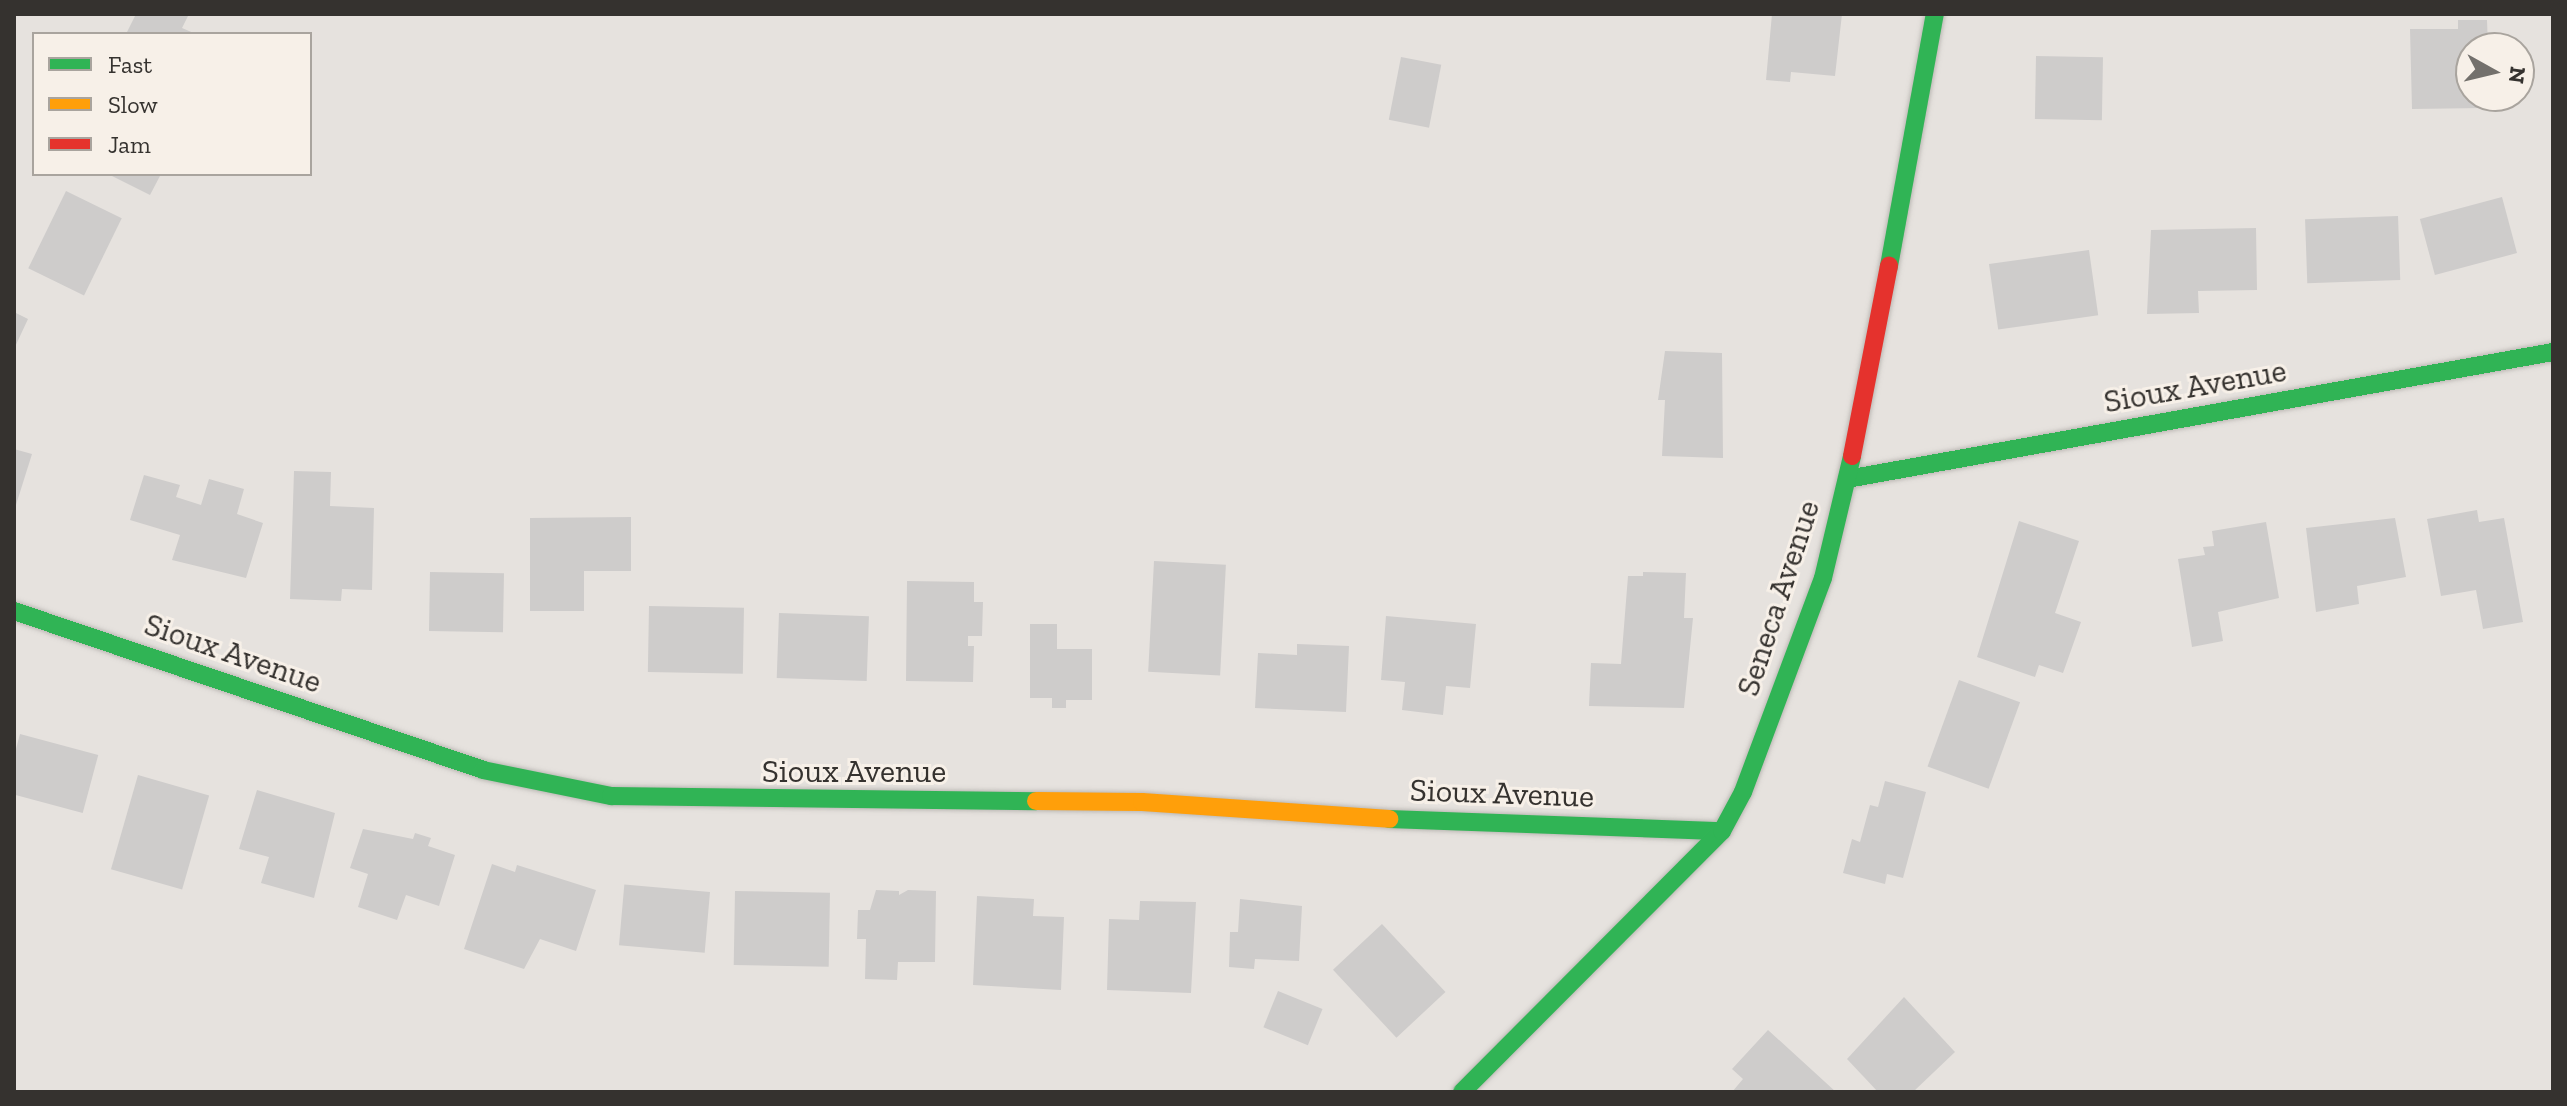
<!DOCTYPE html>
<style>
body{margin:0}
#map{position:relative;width:2567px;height:1106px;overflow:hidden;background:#e6e2de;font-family:"Zilla Slab",serif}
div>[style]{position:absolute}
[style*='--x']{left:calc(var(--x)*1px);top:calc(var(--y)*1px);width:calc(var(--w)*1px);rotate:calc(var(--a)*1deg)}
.building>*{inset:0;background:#cecccb;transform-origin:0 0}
.roads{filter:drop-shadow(0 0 2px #bcb9b5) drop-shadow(0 0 2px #bcb9b5)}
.fast>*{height:18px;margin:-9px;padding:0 9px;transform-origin:9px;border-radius:9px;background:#30b455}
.slow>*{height:18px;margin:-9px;padding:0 9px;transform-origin:9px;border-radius:9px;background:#ff9f0a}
.jam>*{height:18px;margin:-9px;padding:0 9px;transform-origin:9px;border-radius:9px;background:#e5322d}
span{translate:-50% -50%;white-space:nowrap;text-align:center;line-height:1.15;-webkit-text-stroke:6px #f7f0e8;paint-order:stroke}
.street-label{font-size:32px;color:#35322f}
.frame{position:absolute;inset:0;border:16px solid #35322f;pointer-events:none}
.legend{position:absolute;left:32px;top:32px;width:280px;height:144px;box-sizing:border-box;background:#f7f0e8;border:2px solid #a9a49e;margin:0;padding:10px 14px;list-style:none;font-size:24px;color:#35322f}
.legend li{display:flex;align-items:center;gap:16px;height:40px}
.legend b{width:40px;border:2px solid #a9a49e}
.north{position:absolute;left:2455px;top:32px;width:80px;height:80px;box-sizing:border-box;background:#f7f0e8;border:2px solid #a9a49e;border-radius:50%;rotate:98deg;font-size:22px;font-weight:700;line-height:32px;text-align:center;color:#35322f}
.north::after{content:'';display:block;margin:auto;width:28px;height:36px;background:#73706c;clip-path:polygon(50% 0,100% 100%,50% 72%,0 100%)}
</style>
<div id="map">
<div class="building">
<i style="clip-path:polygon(136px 14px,189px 14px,182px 28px,196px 34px,126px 34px)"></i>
<i style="clip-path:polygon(1772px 14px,1842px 14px,1835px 76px,1791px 72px,1790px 82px,1766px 80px)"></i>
<i style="clip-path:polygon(2458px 20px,2487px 20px,2488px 48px,2471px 48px,2471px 96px,2482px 96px,2483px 108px,2412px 109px,2410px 29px,2458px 29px)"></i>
<i style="left:2036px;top:56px;width:67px;height:63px;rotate:1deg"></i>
<i style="left:1401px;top:57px;width:41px;height:64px;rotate:11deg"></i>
<i style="clip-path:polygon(108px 174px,161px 174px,150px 195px)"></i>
<i style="left:66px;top:191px;width:62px;height:86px;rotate:26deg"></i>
<i style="left:2502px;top:197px;width:58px;height:85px;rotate:75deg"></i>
<i style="left:2398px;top:216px;width:64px;height:93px;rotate:88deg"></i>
<i style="clip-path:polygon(2256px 228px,2257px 290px,2198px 291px,2199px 313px,2147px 314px,2151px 230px)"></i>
<i style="left:2089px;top:250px;width:66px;height:101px;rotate:82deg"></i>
<i style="clip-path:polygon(14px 312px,28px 319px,14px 349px)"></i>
<i style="clip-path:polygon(1665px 351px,1722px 353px,1723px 458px,1662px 456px,1665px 400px,1658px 400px)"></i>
<i style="clip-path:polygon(14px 449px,32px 454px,15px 508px,14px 508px)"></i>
<i style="clip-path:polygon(294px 471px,331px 472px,330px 506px,374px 508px,372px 590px,342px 589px,341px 601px,290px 599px)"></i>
<i style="clip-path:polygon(144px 475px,180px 485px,176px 497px,201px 505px,209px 479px,244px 489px,237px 514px,263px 523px,246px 578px,172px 560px,180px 535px,130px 520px)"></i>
<i style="clip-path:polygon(2477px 510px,2479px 522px,2504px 518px,2523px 622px,2483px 629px,2476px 590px,2441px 596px,2427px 519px)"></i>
<i style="clip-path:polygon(631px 517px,631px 571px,584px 571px,584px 611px,530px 611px,530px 518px)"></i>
<i style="clip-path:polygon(2395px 518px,2406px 577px,2357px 586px,2359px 604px,2316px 612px,2306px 528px)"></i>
<i style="clip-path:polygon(2019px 521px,2079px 541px,2055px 613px,2081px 622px,2063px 673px,2039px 665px,2035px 677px,1977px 657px)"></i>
<i style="clip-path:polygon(2266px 522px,2279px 598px,2218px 612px,2223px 641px,2192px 647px,2178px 559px,2205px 555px,2203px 547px,2214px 546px,2212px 531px)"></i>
<i style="left:1154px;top:561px;width:72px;height:111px;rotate:3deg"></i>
<i style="left:430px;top:572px;width:74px;height:59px;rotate:1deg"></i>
<i style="clip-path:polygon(1643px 572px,1686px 573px,1684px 618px,1693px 618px,1684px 708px,1589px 706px,1591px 663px,1621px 664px,1628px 576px,1643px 576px)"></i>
<i style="clip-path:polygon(907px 581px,974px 582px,974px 602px,983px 602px,982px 636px,968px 636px,968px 646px,974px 646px,973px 682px,906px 681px)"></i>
<i style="left:649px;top:606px;width:95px;height:66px;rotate:1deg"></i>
<i style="left:779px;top:613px;width:90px;height:65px;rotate:2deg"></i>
<i style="clip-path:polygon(1386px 616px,1476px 624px,1470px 688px,1446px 686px,1443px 715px,1402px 710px,1405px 682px,1381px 680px)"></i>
<i style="clip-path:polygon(1030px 624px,1057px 624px,1057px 649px,1092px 649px,1092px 700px,1066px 700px,1066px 708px,1052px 708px,1052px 698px,1030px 698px)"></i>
<i style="clip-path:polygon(1297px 644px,1349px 646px,1346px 712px,1255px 708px,1258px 653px,1297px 655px)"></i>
<i style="left:1959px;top:680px;width:65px;height:92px;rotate:20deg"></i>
<i style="left:20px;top:734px;width:81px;height:60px;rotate:15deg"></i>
<i style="left:138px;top:775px;width:74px;height:98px;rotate:16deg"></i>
<i style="clip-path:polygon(1885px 781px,1926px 792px,1903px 878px,1887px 874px,1885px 884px,1843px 873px,1852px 839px,1860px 842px,1870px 805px,1878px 807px)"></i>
<i style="clip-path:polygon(257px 790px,335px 813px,314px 898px,261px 883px,269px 857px,239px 849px)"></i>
<i style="clip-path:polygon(363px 829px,413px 839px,415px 833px,431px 838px,428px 846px,455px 855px,439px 906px,406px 895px,397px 920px,358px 907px,368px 874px,350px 868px)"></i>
<i style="clip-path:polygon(492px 864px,515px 872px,517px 865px,596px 890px,576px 951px,540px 939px,524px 969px,464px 949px)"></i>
<i style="clip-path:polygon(876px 890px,899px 891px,899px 895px,908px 890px,936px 891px,935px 962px,898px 962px,897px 980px,865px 979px,866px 939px,857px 939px,858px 910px,870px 910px)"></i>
<i style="left:735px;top:891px;width:95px;height:74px;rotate:1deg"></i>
<i style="left:710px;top:892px;width:61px;height:86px;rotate:95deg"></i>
<i style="clip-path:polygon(977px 896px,1034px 899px,1033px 916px,1064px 917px,1061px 990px,973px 985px)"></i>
<i style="clip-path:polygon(1240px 899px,1302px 906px,1299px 961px,1255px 959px,1254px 969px,1229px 967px,1230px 932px,1238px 932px)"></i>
<i style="clip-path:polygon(1140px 901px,1196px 902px,1191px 993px,1107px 990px,1109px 919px,1139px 920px)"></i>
<i style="left:1382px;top:924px;width:93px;height:67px;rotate:47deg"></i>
<i style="left:1278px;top:991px;width:48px;height:39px;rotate:22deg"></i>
<i style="clip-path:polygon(1904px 997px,1955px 1052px,1913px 1092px,1878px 1092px,1847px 1059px)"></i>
<i style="clip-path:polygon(1768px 1030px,1836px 1092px,1732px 1092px,1743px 1079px,1732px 1069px)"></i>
</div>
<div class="roads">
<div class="fast">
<i style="--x:1889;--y:266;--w:256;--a:-79.7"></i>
<i style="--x:1847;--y:479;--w:717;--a:-10.2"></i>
<i style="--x:14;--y:611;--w:495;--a:18.7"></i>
<i style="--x:483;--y:770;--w:131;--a:11.5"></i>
<i style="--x:611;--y:796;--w:425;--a:0.7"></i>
<i style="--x:1389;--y:819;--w:333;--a:2.1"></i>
<i style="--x:1462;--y:1092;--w:368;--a:-45.1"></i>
<i style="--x:1722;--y:831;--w:44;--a:-61.7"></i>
<i style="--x:1743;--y:792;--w:228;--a:-69.5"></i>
<i style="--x:1823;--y:578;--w:125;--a:-76.6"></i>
</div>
<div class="slow">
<i style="--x:1036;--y:801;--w:106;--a:0.5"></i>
<i style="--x:1142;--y:802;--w:248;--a:3.9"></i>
</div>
<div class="jam">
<i style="--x:1852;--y:456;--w:194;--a:-79"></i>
</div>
</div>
<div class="street-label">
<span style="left:2195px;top:386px;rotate:-10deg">Sioux Avenue</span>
<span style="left:1778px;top:598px;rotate:-72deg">Seneca Avenue</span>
<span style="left:233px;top:653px;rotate:19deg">Sioux Avenue</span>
<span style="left:854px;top:771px">Sioux Avenue</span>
<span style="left:1502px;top:793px;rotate:2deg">Sioux Avenue</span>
</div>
<div class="frame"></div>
<ul class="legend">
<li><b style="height:10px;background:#30b455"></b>Fast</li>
<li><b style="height:10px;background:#ff9f0a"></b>Slow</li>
<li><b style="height:10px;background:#e5322d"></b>Jam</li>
</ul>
<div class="north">N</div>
</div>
